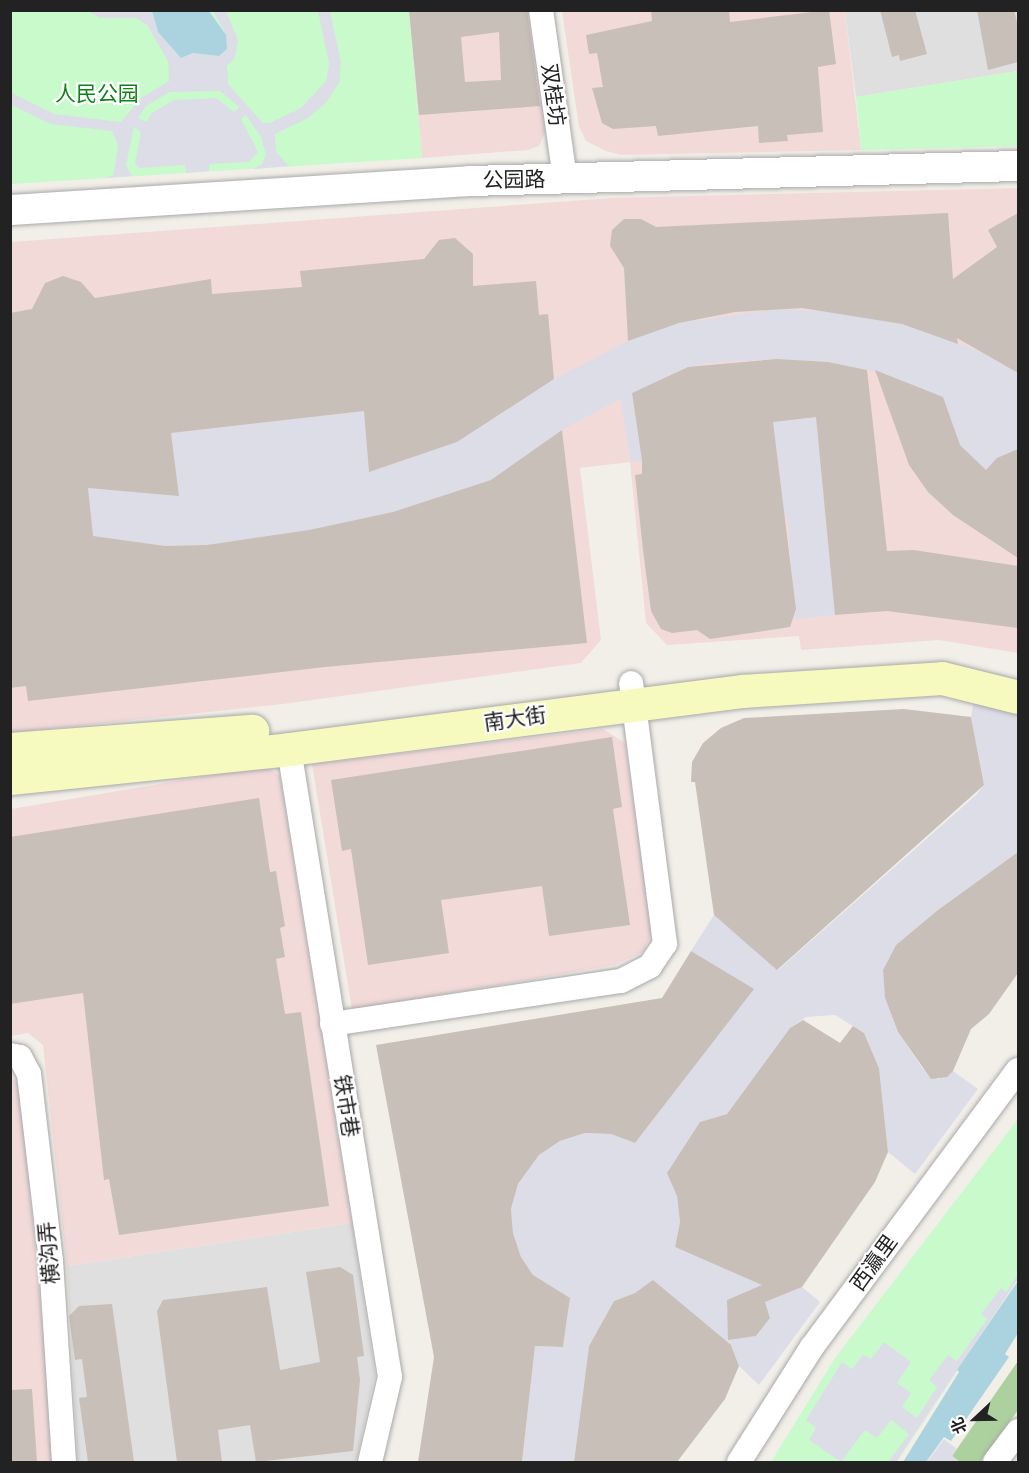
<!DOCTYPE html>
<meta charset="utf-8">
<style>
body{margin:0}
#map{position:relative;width:1029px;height:1473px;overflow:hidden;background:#f2efe9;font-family:"PT Sans Narrow","Noto Sans SC",sans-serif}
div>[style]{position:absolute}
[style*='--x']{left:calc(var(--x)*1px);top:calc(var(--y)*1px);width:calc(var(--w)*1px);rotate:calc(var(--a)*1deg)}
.residential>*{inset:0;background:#e0dfdf}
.commercial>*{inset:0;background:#f2dad9}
.forest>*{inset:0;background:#add19e}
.park>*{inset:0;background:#c8facc}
.plaza>*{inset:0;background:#dddde8}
.water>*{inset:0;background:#aad3df}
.building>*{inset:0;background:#c7bfb8}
.roads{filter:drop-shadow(0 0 2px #a9a9a9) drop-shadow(0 0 2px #a9a9a9)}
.minor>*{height:24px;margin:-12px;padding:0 12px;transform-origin:12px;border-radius:12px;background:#fff}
.tertiary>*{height:30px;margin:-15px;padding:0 15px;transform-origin:15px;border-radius:15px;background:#fff}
.secondary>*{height:33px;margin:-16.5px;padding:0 16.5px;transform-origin:16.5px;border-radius:16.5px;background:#f7fabf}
span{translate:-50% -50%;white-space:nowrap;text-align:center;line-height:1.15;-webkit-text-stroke:4.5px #fff;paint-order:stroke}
.park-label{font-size:21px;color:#0c8416}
.street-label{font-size:21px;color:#222}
.frame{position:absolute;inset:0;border:12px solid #222;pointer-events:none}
.north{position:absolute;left:945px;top:1389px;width:60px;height:60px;-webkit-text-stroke:4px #fff;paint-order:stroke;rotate:248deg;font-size:16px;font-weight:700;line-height:24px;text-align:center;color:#222}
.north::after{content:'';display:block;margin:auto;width:21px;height:27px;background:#222;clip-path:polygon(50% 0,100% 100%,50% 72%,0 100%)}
</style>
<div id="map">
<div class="residential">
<i style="clip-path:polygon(845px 11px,1018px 11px,1018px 71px,856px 97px)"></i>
<i style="clip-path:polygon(352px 1223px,375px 1375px,356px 1462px,78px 1462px,67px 1266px)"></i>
</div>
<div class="commercial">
<i style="clip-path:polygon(409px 11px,530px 11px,548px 125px,539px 146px,528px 150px,422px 158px)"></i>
<i style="clip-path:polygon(562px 11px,845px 11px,861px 150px,621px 155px,606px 151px,586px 141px,579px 127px)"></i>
<i style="clip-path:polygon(1018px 188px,1018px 653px,939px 640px,801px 650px,799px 636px,667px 645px,646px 623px,630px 462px,580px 468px,601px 640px,581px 663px,283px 704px,11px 733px,11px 242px,612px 198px)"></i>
<i style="clip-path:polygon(603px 729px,625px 743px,652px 933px,643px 952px,615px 965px,352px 1010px,312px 764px)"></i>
<i style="clip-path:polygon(266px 766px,280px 776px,352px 1223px,67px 1266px,43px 1045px,28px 1033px,11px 1036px,11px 809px)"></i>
<i style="clip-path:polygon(11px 1078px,20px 1084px,55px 1462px,11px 1462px)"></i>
</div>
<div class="forest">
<i style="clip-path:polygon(1018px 1361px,1018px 1410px,980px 1462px,960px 1462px,952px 1456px)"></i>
</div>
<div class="park">
<i style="clip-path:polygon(11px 11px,409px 11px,422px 158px,11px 184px)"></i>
<i style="clip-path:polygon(1018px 71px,1018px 146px,861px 150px,856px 97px)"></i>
<i style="clip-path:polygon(1018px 1119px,1018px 1279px,899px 1459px,896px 1462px,771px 1462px,835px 1358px)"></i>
</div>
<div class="plaza">
<i style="clip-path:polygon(evenodd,88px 11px,152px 11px,158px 32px,181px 58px,193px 53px,219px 56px,226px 35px,213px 11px,226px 11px,238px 40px,235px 58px,227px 66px,228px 84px,263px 123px,270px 123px,301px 108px,326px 81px,329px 64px,318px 11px,330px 11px,341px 62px,339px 83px,326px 103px,308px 118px,275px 134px,276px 152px,289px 166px,253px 169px,262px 164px,266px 155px,261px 137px,246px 115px,241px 119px,258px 152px,249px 162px,209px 164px,209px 171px,186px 173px,185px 165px,139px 168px,135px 163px,141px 132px,134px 127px,126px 165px,132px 176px,105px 178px,113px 175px,115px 167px,118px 145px,112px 131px,51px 124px,11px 105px,10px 92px,54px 114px,121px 122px,141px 98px,169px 81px,168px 61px,147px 25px,136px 18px,100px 18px,88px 11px,220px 91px,239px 107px,234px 112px,216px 98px,174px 100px,152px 113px,146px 122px,138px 118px,146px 106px,170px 92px,220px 91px)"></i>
<i style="clip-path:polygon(780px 309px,855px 313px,902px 324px,980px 351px,1018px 373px,1018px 452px,998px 458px,986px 470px,960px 445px,949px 421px,894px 377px,868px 370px,828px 362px,777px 359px,719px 362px,687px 367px,632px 393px,638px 435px,816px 417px,835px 615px,795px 619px,787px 515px,783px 514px,776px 446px,631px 462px,620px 399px,562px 430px,491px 480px,393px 512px,309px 530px,207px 545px,165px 546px,92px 536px,87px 488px,179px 495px,171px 433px,364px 411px,369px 472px,457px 442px,554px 379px,628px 341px,679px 323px)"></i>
<i style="clip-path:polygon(evenodd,974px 699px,1018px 711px,1018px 852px,938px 910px,896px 945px,883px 970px,885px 998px,898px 1032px,923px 1069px,938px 1079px,953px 1071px,978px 1089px,915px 1174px,888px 1152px,879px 1068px,864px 1033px,835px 1015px,806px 1017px,790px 1028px,727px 1114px,700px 1122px,677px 1196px,680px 1222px,675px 1247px,784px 1294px,802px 1287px,820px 1302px,759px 1385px,739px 1366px,731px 1345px,635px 1293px,614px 1301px,589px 1346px,574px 1462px,522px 1462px,535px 1346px,563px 1347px,570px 1299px,533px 1275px,521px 1257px,513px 1233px,511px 1209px,518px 1184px,539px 1155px,560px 1141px,585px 1133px,611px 1134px,635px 1143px,753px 990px,691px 951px,714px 915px,778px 970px,976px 795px,984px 785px,971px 717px,974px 699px,737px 1296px,767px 1309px,770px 1318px,756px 1336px,749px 1337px,727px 1312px,727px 1300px,737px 1296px)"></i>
<i style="clip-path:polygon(1018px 1274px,1018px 1279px,896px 1462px,888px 1462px,909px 1434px,891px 1420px,877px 1438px,865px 1430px,841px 1462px,809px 1440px,816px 1428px,806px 1420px,842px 1362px,852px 1369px,863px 1355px,871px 1359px,884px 1342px,911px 1362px,897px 1383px,911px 1393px,902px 1407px,917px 1418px,937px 1387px,929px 1380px,948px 1355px,957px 1361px,987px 1319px,981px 1314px,1001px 1288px,1006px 1292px)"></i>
<i style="clip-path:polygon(944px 1439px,957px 1449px,952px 1456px,960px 1462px,927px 1462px)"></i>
</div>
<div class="water">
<i style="clip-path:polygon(152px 11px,209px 11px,226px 35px,227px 49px,219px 56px,193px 53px,181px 58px,158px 32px)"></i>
<i style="clip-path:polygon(1018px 1281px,1018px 1333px,1005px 1354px,1009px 1357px,951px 1441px,944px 1437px,926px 1462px,903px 1462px,959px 1372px,957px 1370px)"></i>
</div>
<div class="building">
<i style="clip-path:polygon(evenodd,409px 10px,527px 10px,540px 106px,419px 115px,409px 10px,499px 32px,501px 80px,465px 82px,461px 37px,499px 32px)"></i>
<i style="clip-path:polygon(651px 10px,729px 10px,730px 22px,829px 10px,836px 64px,818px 67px,823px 132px,787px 135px,788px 141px,759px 143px,758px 126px,658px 136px,656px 126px,613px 129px,602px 123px,592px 88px,603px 87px,597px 53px,589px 54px,586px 35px,652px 21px)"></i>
<i style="clip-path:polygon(880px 10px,915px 10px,927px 54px,900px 61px,899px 55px,892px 57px)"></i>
<i style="clip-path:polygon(977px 10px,1014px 10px,1018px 26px,1018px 62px,988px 70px)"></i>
<i style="clip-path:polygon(948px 213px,953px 279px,997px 247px,988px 230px,1018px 213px,1018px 373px,957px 338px,958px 344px,902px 324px,802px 308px,735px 312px,679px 323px,628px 341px,624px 268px,610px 246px,612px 230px,624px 219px,641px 219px,656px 227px)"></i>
<i style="clip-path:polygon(455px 238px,473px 254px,473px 286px,536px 281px,539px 315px,548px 314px,554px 379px,457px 442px,369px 472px,364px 411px,171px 433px,179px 496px,88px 488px,93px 536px,165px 546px,207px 545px,309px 530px,393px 512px,491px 480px,562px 430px,587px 643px,325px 667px,28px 701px,26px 686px,10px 688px,10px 313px,32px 309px,45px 283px,63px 276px,81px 282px,95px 298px,211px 279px,212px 294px,302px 287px,300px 271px,424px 259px,439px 240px)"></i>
<i style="clip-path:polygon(777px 359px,828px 362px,867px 370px,887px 551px,914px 550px,1018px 566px,1018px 628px,887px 611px,835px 615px,816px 417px,773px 422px,796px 609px,790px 627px,710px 639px,697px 630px,672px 633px,661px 629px,651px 611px,643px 550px,635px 475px,642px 474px,642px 460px,632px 393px,688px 367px)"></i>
<i style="clip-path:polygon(875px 370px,943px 397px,960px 445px,986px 470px,997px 458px,1018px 449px,1018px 558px,953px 515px,928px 492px,909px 465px)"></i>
<i style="clip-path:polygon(904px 709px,971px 717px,984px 785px,777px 970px,714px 915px,695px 782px,691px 782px,692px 762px,703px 743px,721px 728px,744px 718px)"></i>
<i style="clip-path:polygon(612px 737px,622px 807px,613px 809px,630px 925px,549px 936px,542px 886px,441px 900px,449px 953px,368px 965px,351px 849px,342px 851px,331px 780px)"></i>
<i style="clip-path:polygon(259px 798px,270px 872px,276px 871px,285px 926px,280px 928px,285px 957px,276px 959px,285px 1014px,301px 1012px,329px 1206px,119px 1235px,109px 1179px,104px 1180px,83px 993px,10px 1004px,10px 837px)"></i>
<i style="clip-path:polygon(1018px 852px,1018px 973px,989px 1014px,971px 1029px,953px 1071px,947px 1077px,931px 1079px,898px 1032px,885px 998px,883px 970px,896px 945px,938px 910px)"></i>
<i style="clip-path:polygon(691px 951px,754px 989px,635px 1143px,611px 1134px,585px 1133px,560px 1141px,539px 1155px,518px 1184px,511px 1209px,513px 1233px,521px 1257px,533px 1275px,570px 1298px,563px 1347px,535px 1346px,522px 1462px,418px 1462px,434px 1357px,376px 1045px,662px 998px)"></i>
<i style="clip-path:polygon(803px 1020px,840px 1043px,853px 1026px,864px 1033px,879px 1068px,888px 1152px,875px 1182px,802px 1287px,765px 1302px,770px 1318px,756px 1336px,728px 1340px,727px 1300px,762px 1285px,675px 1247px,680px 1222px,677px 1196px,667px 1173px,700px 1122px,727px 1114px,790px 1028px)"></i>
<i style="clip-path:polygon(340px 1267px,353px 1275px,364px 1356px,357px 1357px,360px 1380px,353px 1451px,256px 1462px,250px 1425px,218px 1430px,222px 1462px,177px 1462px,157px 1311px,163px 1300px,267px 1287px,280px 1370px,320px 1362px,306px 1272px)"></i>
<i style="clip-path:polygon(653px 1280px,731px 1345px,739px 1366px,725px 1399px,677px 1462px,574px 1462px,589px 1346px,614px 1301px,635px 1293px)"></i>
<i style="clip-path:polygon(112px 1304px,134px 1462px,88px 1462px,79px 1398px,87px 1397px,82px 1359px,75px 1360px,69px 1316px,79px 1306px)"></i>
<i style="clip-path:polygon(32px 1389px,37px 1462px,10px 1462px,10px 1390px)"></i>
</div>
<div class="roads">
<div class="minor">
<i style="--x:541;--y:10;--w:171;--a:81.9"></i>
<i style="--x:289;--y:749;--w:636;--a:80.86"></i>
<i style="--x:390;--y:1377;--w:87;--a:103.2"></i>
<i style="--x:332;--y:1024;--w:292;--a:-8.5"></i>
<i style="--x:621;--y:981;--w:33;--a:-27"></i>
<i style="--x:650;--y:966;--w:27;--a:-56"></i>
<i style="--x:665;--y:944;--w:263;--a:-97.4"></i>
<i style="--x:10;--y:1055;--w:10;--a:11"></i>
<i style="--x:20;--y:1057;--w:19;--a:62"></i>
<i style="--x:29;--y:1074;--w:188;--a:83.3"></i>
<i style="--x:51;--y:1261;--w:201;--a:86.3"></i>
<i style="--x:739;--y:1462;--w:136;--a:-57.6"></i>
<i style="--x:812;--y:1347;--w:345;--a:-53.4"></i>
<i style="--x:995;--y:1462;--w:39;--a:-53"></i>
</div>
<div class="tertiary">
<i style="--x:10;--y:210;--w:461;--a:-3.6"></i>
<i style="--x:470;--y:181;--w:548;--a:-1.57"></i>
</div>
<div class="secondary">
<i style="--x:10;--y:749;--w:243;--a:-4.3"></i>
<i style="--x:10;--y:778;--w:281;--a:-5.9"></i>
<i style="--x:289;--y:749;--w:457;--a:-7.3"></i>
<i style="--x:742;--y:691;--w:200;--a:-3.7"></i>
<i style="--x:942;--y:678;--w:78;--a:14"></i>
</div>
</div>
<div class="park-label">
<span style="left:97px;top:94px">人民公园</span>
</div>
<div class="street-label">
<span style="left:553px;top:95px;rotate:82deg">双桂坊</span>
<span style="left:514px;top:180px;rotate:-1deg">公园路</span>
<span style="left:515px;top:719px;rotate:-8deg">南大街</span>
<span style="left:346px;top:1106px;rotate:81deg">铁市巷</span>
<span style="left:49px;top:1253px;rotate:-95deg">横沟弄</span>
<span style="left:874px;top:1263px;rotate:-54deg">西瀛里</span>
</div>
<div class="frame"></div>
<div class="north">北</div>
</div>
